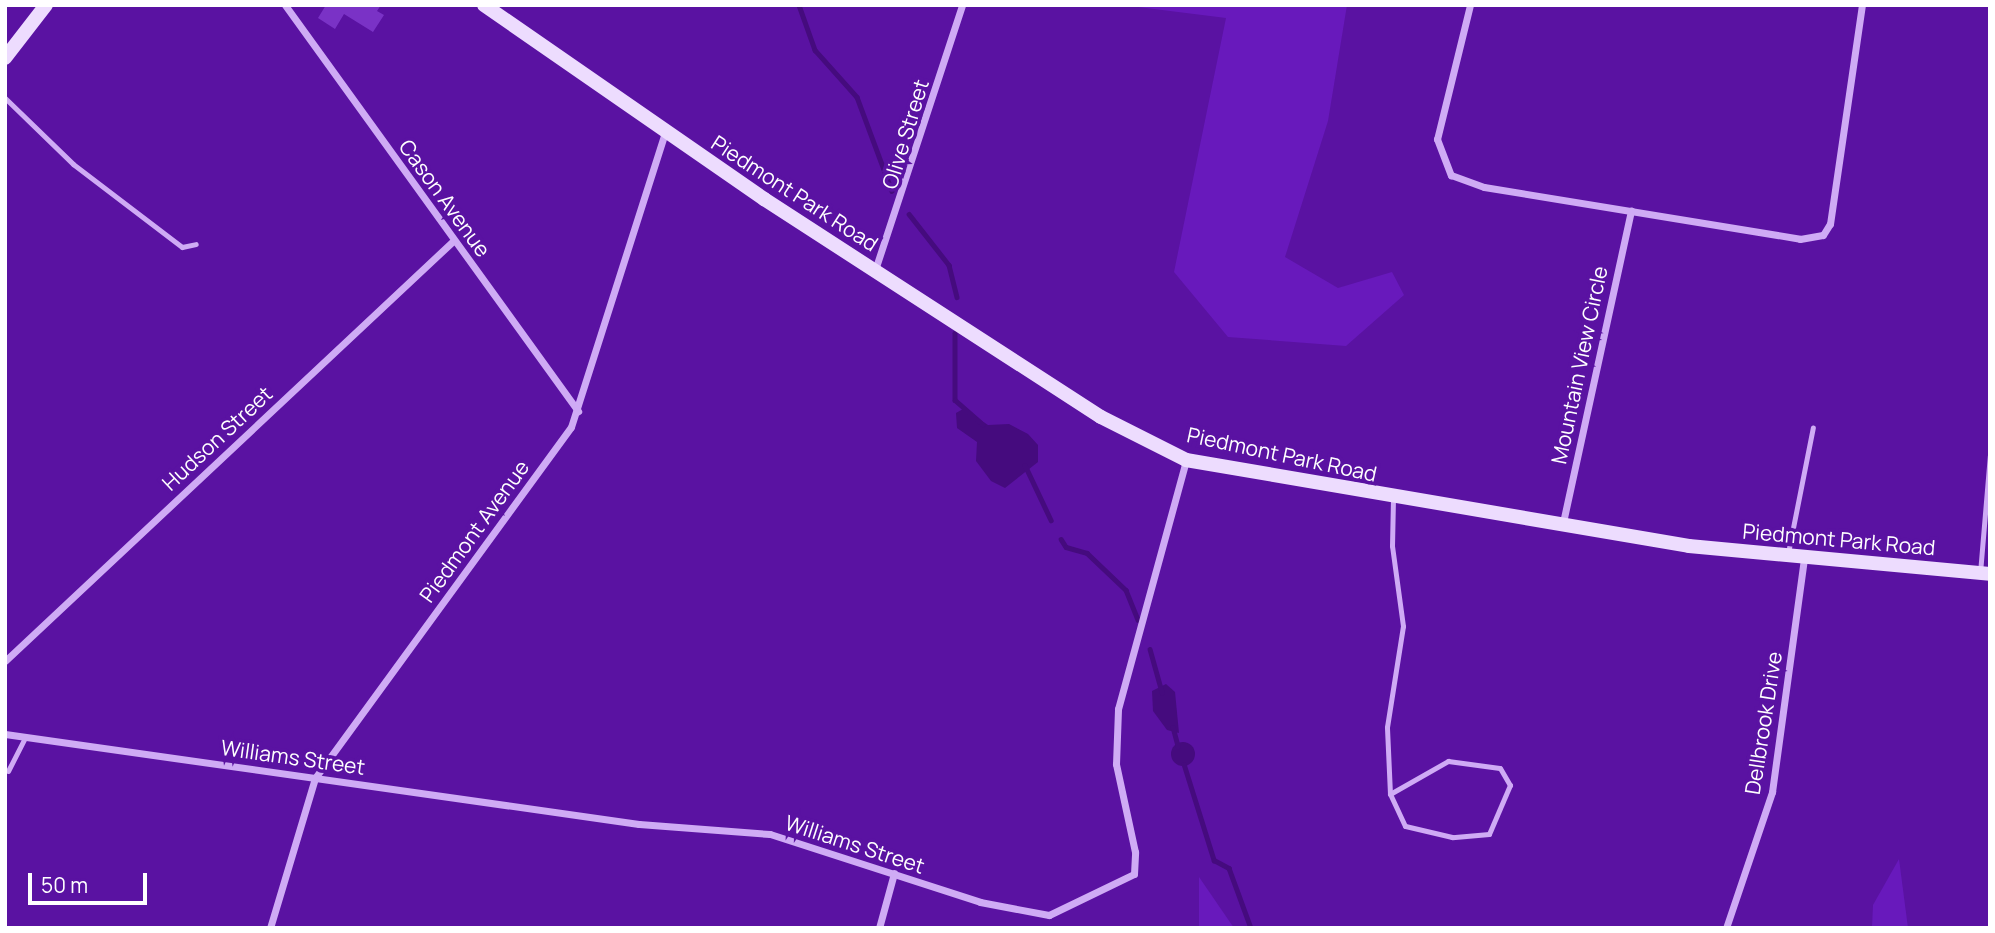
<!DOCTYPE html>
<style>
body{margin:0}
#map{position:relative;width:1995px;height:933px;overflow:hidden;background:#5a12a2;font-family:Manrope,sans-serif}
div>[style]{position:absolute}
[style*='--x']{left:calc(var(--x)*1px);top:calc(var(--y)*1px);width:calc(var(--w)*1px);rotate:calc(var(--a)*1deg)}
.green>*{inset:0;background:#6819bc}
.water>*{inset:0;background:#450b7e}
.round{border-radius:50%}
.stream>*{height:4.5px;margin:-2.25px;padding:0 2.25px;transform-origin:2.25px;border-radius:2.25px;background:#450b7e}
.building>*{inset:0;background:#7a32c6}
.lane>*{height:5px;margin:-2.5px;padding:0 2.5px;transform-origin:2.5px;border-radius:2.5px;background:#cfabf5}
.street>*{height:7px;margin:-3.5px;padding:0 3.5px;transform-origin:3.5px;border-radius:3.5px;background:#cfabf5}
.secondary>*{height:14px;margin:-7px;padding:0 7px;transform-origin:7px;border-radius:7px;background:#eddcfe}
span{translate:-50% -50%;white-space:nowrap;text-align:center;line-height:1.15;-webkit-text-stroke:7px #5a12a2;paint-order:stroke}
.street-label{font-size:21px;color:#fff}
.frame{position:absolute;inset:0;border:7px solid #fff;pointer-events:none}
.scale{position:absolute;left:28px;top:873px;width:119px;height:32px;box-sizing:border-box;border:4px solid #fff;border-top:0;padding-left:9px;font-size:21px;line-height:24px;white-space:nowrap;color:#fff;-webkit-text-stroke:5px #5a12a2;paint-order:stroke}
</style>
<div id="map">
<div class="green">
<i style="clip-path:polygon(1122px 5px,1347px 5px,1328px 121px,1285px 257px,1338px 288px,1392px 272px,1404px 295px,1346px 346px,1228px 337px,1174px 272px,1226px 18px)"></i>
<i style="clip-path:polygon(1899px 859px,1908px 928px,1872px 928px,1873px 905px)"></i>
<i style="clip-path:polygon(1199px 877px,1234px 928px,1199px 928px)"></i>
</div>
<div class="water">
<i style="clip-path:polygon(963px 409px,988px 425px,1009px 424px,1028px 434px,1038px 445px,1038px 462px,1005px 488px,991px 481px,976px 461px,977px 442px,957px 428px,956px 413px)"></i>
<i style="clip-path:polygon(1166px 684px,1175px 692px,1179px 733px,1167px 730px,1153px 711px,1152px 691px)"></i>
<i class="round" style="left:1171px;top:742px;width:24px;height:24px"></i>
</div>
<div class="stream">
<i style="--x:799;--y:5;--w:48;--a:70.4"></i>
<i style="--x:815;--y:50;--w:63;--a:48.2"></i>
<i style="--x:857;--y:97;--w:100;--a:69.6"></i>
<i style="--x:909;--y:214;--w:65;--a:51.9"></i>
<i style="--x:949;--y:265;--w:33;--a:76"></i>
<i style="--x:955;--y:333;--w:67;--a:90"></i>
<i style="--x:955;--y:400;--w:37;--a:41"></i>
<i style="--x:1025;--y:465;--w:61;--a:64.7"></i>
<i style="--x:1061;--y:539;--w:9;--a:58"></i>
<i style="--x:1066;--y:547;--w:22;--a:16"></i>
<i style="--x:1087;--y:553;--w:54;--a:43.5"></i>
<i style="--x:1126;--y:590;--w:32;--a:68"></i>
<i style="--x:1150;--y:649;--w:45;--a:74.4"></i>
<i style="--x:1173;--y:727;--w:20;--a:75"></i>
<i style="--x:1184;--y:764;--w:101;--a:72.6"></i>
<i style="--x:1214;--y:860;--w:17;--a:28"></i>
<i style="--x:1229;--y:868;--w:64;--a:69.9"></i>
</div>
<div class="building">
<i style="clip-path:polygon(326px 5px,381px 5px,377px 11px,384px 15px,373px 32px,344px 14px,335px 29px,318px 18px)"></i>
</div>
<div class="lane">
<i style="--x:5;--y:98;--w:95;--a:44.1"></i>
<i style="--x:73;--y:164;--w:137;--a:37.3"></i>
<i style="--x:182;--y:247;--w:14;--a:-12"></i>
<i style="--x:1788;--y:553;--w:128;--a:-78.8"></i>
<i style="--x:1980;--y:573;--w:118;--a:-85.2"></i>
<i style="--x:8;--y:771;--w:38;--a:-63"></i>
<i style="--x:1390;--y:794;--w:67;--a:-29.6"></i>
<i style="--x:1448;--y:761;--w:52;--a:7.7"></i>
<i style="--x:1500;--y:768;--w:20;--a:60"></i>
<i style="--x:1510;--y:785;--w:53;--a:113.2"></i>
<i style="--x:1489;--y:834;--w:37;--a:175"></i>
<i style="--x:1452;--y:837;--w:48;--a:-166.8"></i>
<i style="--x:1405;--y:826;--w:35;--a:-115"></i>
<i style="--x:1390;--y:794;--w:67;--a:-92.6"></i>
<i style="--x:1387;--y:727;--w:102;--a:-81"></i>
<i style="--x:1403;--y:626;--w:81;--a:-97.8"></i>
<i style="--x:1392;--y:546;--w:47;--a:-88.8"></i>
</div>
<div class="street">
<i style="--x:285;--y:5;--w:501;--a:54.18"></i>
<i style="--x:1470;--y:5;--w:138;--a:103.8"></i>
<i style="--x:1437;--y:139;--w:39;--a:69"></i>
<i style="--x:1451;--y:175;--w:35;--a:20"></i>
<i style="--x:1484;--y:187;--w:320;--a:9.3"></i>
<i style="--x:1800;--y:239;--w:23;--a:-10"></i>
<i style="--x:1823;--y:235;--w:13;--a:-58"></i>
<i style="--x:1830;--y:224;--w:221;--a:-81.7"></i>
<i style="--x:875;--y:270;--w:279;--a:-71.8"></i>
<i style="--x:1562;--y:527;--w:324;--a:-77.7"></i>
<i style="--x:5;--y:661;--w:614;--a:-43.15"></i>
<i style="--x:5;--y:734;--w:640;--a:8.08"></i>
<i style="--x:639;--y:824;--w:131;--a:4.4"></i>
<i style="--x:770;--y:834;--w:221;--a:17.9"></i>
<i style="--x:980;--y:902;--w:70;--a:10.7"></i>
<i style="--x:1049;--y:915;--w:94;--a:-25.8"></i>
<i style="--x:1134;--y:874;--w:22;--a:-87"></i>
<i style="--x:1135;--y:852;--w:90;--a:-102.2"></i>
<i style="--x:1116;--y:764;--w:55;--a:-87.9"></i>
<i style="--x:1118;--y:709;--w:258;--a:-74.7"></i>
<i style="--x:270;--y:928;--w:157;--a:-73.3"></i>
<i style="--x:315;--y:778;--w:434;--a:-53.9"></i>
<i style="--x:571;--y:427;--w:310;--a:-72.3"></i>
<i style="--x:879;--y:928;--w:57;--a:-74.7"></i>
<i style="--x:1726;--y:928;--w:144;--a:-71.3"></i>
<i style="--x:1772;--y:792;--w:236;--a:-82.2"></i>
</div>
<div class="secondary">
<i style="--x:484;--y:5;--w:341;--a:34.7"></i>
<i style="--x:764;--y:199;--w:401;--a:32.9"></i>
<i style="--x:1101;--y:417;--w:95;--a:26.8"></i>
<i style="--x:1186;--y:460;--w:510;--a:9.7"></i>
<i style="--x:1689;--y:546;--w:302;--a:5.3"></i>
<i style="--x:5;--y:58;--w:67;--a:-52.3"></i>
</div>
<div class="street-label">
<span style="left:905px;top:134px;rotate:-73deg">Olive Street</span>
<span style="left:795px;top:193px;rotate:33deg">Piedmont Park Road</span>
<span style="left:445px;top:198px;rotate:54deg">Cason Avenue</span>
<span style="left:1579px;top:365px;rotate:-78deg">Mountain View Circle</span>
<span style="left:217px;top:438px;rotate:-43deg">Hudson Street</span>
<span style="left:1282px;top:454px;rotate:12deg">Piedmont Park Road</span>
<span style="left:474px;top:531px;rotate:-54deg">Piedmont Avenue</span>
<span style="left:1839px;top:539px;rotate:5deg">Piedmont Park Road</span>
<span style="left:1763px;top:723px;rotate:-81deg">Dellbrook Drive</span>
<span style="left:293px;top:757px;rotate:8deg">Williams Street</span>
<span style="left:855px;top:844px;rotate:18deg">Williams Street</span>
</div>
<div class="frame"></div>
<div class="scale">50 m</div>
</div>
